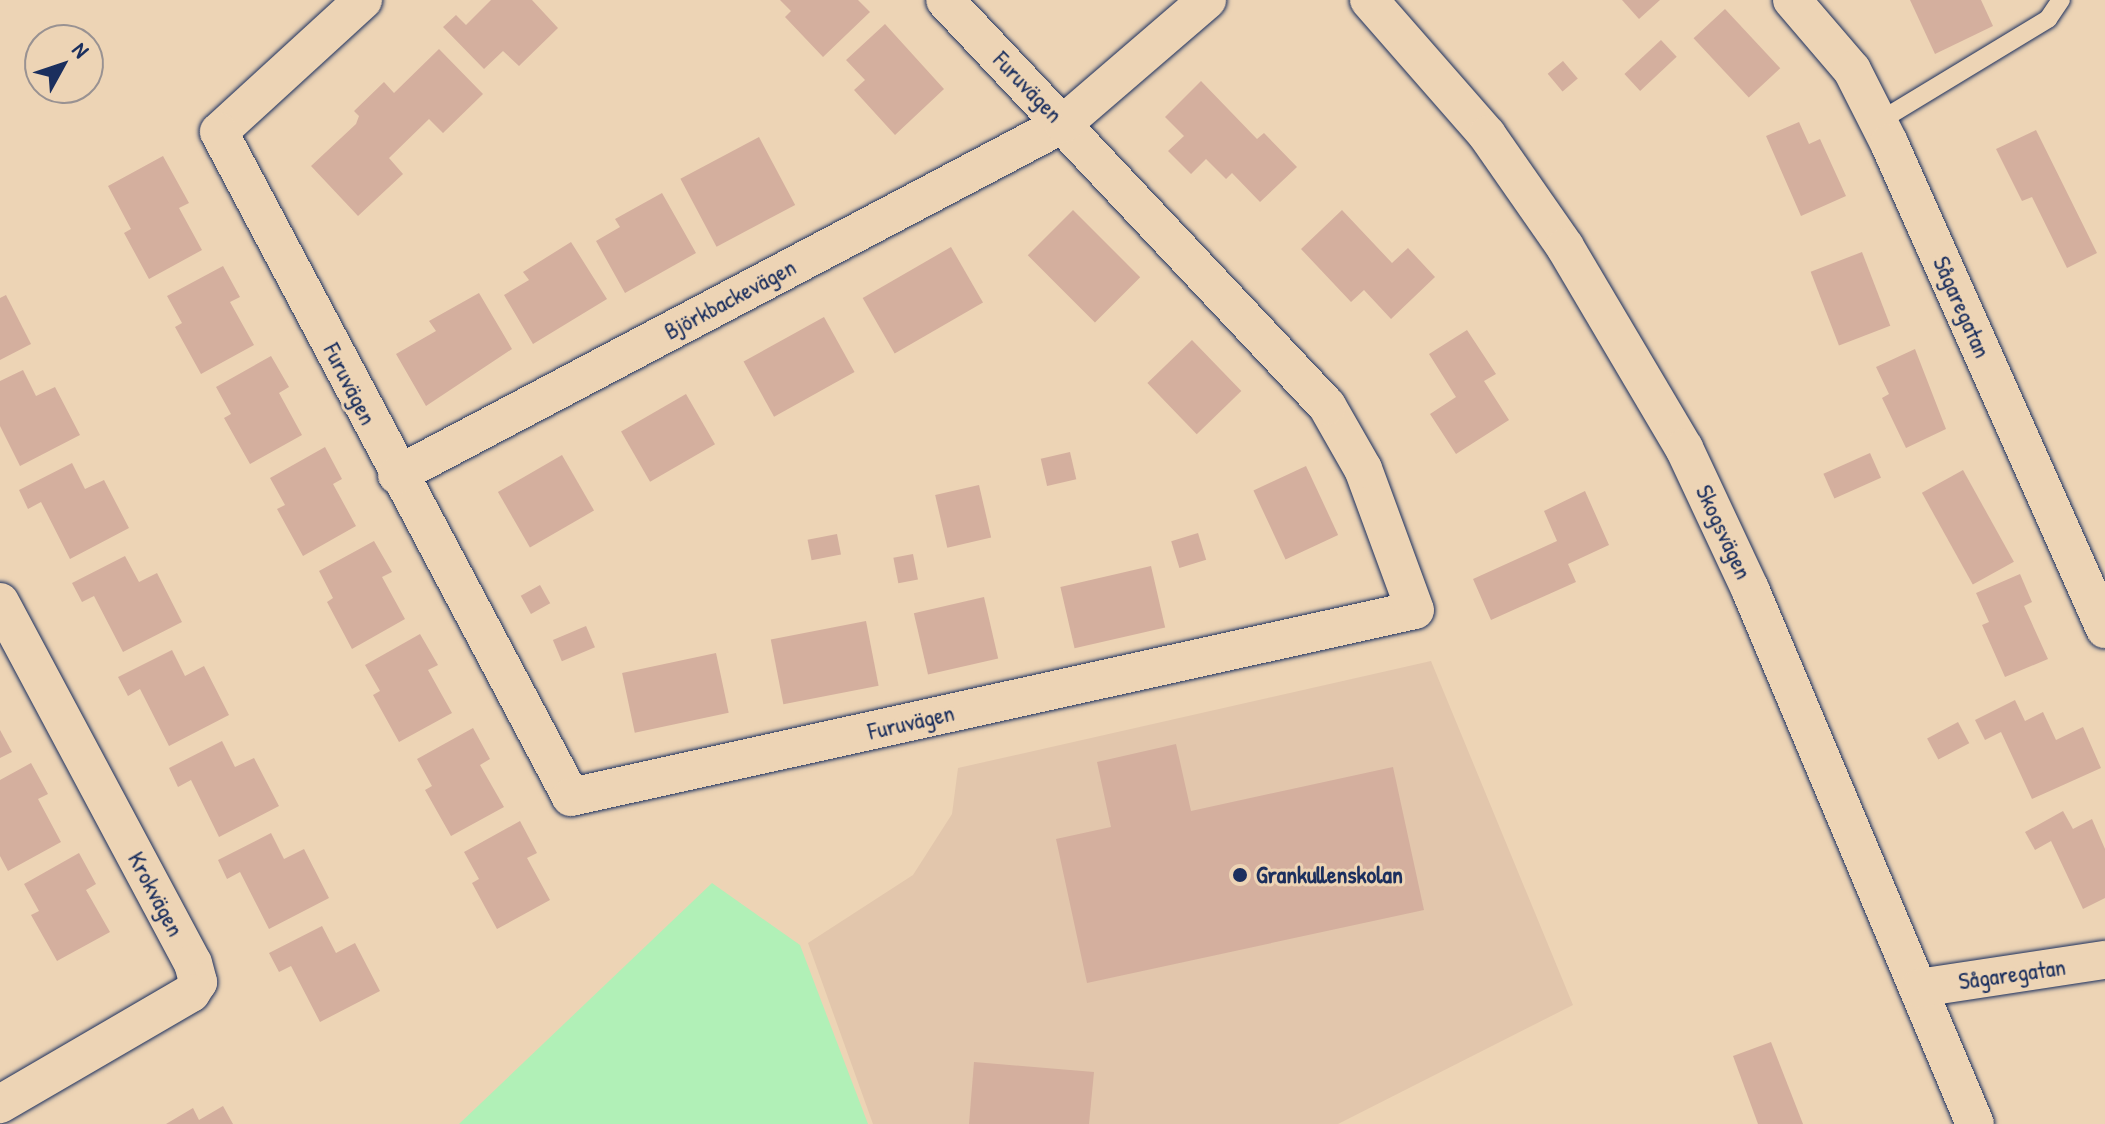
<!DOCTYPE html>
<meta charset="utf-8">
<style>
body{margin:0}
#map{position:relative;width:2105px;height:1124px;overflow:hidden;background:#edd4b5;font-family:"Patrick Hand",sans-serif}
div>[style]{position:absolute}
[style*='--x']{left:calc(var(--x)*1px);top:calc(var(--y)*1px);width:calc(var(--w)*1px);rotate:calc(var(--a)*1deg)}
.built>*{inset:0;background:#e2c6ac}
.green>*{inset:0;background:#b1f0b7}
.building>*{inset:0;background:#d4af9e;transform-origin:0 0}
.roads{filter:drop-shadow(0 0 2px #1b2f5e) drop-shadow(0 0 2px #1b2f5e)}
.lane>*{height:18px;margin:-9px;padding:0 9px;transform-origin:9px;border-radius:9px;background:#edd4b5}
.street>*{height:38px;margin:-19px;padding:0 19px;transform-origin:19px;border-radius:19px;background:#edd4b5}
.dots>*{width:22px;height:22px;translate:-50% -50%;box-sizing:border-box;border:4px solid #edd4b5;border-radius:50%}
span{translate:-50% -50%;white-space:nowrap;text-align:center;line-height:1.15;-webkit-text-stroke:6px #edd4b5;paint-order:stroke}
.street-label{font-size:24px;color:#1b2f5e}
.poi-label{font-size:24px;color:#1b2f5e;font-weight:700}
.left{translate:0 -50%;text-align:left}
.north{position:absolute;left:24px;top:24px;width:80px;height:80px;box-sizing:border-box;background:#edd4b5;border:2px solid #999292;border-radius:50%;rotate:50deg;font-size:22px;font-weight:700;line-height:32px;text-align:center;color:#1b2f5e}
.north::after{content:'';display:block;margin:auto;width:28px;height:36px;background:#1b2f5e;clip-path:polygon(50% 0,100% 100%,50% 72%,0 100%)}
</style>
<div id="map">
<div class="built">
<i style="clip-path:polygon(1431px 661px,1573px 1005px,1338px 1124px,873px 1124px,808px 943px,913px 875px,952px 814px,958px 768px)"></i>
</div>
<div class="green">
<i style="clip-path:polygon(712px 883px,800px 945px,868px 1124px,459px 1124px)"></i>
</div>
<div class="building">
<i style="clip-path:polygon(491px 0,532px 0,558px 28px,519px 66px,503px 51px,484px 69px,443px 27px,456px 15px,466px 25px)"></i>
<i style="clip-path:polygon(780px 0,858px 0,870px 12px,823px 57px,785px 17px,791px 11px)"></i>
<i style="clip-path:polygon(1622px 0,1660px 0,1639px 19px)"></i>
<i style="clip-path:polygon(1910px 0,1981px 0,1993px 26px,1935px 54px)"></i>
<i style="left:1725px;top:9px;width:81px;height:43px;rotate:47deg"></i>
<i style="clip-path:polygon(885px 24px,944px 89px,895px 135px,854px 90px,865px 80px,846px 60px)"></i>
<i style="left:1661px;top:40px;width:23px;height:50px;rotate:47deg"></i>
<i style="clip-path:polygon(439px 49px,483px 94px,443px 133px,429px 119px,389px 158px,403px 174px,358px 216px,311px 166px,356px 124px,359px 116px,354px 111px,384px 82px,394px 93px)"></i>
<i style="left:1563px;top:61px;width:23px;height:20px;rotate:50deg"></i>
<i style="clip-path:polygon(1201px 81px,1257px 139px,1264px 133px,1297px 167px,1260px 202px,1232px 173px,1226px 179px,1206px 159px,1191px 174px,1168px 151px,1184px 136px,1165px 117px)"></i>
<i style="clip-path:polygon(1799px 122px,1809px 144px,1820px 139px,1846px 196px,1801px 216px,1766px 136px)"></i>
<i style="clip-path:polygon(2036px 130px,2097px 253px,2067px 268px,2032px 197px,2022px 201px,1996px 149px)"></i>
<i style="left:759px;top:137px;width:77px;height:89px;rotate:62deg"></i>
<i style="clip-path:polygon(163px 156px,189px 203px,179px 208px,202px 250px,149px 279px,124px 233px,131px 229px,108px 186px)"></i>
<i style="clip-path:polygon(662px 193px,696px 253px,625px 293px,596px 241px,620px 227px,615px 219px)"></i>
<i style="left:1073px;top:210px;width:95px;height:64px;rotate:45deg"></i>
<i style="clip-path:polygon(1342px 210px,1392px 263px,1408px 248px,1435px 277px,1391px 319px,1364px 290px,1351px 302px,1301px 249px)"></i>
<i style="clip-path:polygon(571px 242px,607px 299px,533px 344px,504px 295px,529px 280px,523px 272px)"></i>
<i style="left:951px;top:247px;width:64px;height:102px;rotate:60deg"></i>
<i style="left:1862px;top:252px;width:79px;height:55px;rotate:69deg"></i>
<i style="clip-path:polygon(223px 266px,240px 297px,230px 302px,254px 345px,201px 374px,175px 327px,182px 323px,167px 296px)"></i>
<i style="clip-path:polygon(479px 293px,512px 349px,426px 406px,396px 354px,436px 331px,429px 321px)"></i>
<i style="clip-path:polygon(6px 295px,31px 344px,0 360px,0 298px)"></i>
<i style="left:824px;top:317px;width:63px;height:92px;rotate:61deg"></i>
<i style="clip-path:polygon(1467px 330px,1496px 374px,1484px 381px,1509px 420px,1456px 454px,1430px 414px,1456px 397px,1429px 354px)"></i>
<i style="left:1192px;top:340px;width:71px;height:62px;rotate:46deg"></i>
<i style="clip-path:polygon(1915px 349px,1946px 429px,1906px 448px,1882px 398px,1889px 394px,1876px 367px)"></i>
<i style="clip-path:polygon(271px 356px,289px 387px,279px 393px,302px 435px,250px 464px,224px 418px,231px 414px,216px 387px)"></i>
<i style="clip-path:polygon(23px 370px,36px 396px,55px 387px,80px 435px,20px 466px,0 426px,0 381px)"></i>
<i style="left:686px;top:394px;width:58px;height:75px;rotate:60deg"></i>
<i style="clip-path:polygon(325px 447px,342px 479px,333px 484px,356px 526px,303px 556px,277px 509px,285px 505px,270px 478px)"></i>
<i style="left:1070px;top:452px;width:28px;height:30px;rotate:77deg"></i>
<i style="left:1870px;top:453px;width:27px;height:51px;rotate:66deg"></i>
<i style="left:562px;top:455px;width:64px;height:74px;rotate:60deg"></i>
<i style="clip-path:polygon(72px 463px,85px 489px,104px 480px,129px 528px,70px 559px,41px 502px,28px 509px,19px 490px)"></i>
<i style="left:1306px;top:466px;width:76px;height:58px;rotate:65deg"></i>
<i style="left:1963px;top:470px;width:105px;height:47px;rotate:61deg"></i>
<i style="left:979px;top:485px;width:54px;height:45px;rotate:77deg"></i>
<i style="clip-path:polygon(1585px 491px,1609px 545px,1568px 564px,1576px 582px,1491px 620px,1473px 579px,1557px 541px,1544px 511px)"></i>
<i style="left:1198px;top:533px;width:28px;height:28px;rotate:73deg"></i>
<i style="left:837px;top:534px;width:21px;height:30px;rotate:79deg"></i>
<i style="clip-path:polygon(374px 541px,392px 572px,382px 577px,405px 619px,352px 649px,327px 602px,333px 598px,319px 571px)"></i>
<i style="left:913px;top:554px;width:26px;height:20px;rotate:79deg"></i>
<i style="clip-path:polygon(125px 556px,139px 582px,157px 573px,182px 622px,123px 652px,94px 596px,82px 602px,72px 583px)"></i>
<i style="left:1151px;top:566px;width:63px;height:93px;rotate:77deg"></i>
<i style="clip-path:polygon(2020px 574px,2032px 602px,2024px 606px,2048px 659px,2005px 677px,1982px 625px,1989px 622px,1976px 593px)"></i>
<i style="left:540px;top:585px;width:21px;height:22px;rotate:61deg"></i>
<i style="left:984px;top:597px;width:63px;height:72px;rotate:77deg"></i>
<i style="left:866px;top:621px;width:66px;height:97px;rotate:79deg"></i>
<i style="left:586px;top:626px;width:23px;height:36px;rotate:67deg"></i>
<i style="clip-path:polygon(420px 634px,438px 665px,428px 670px,452px 713px,399px 742px,373px 695px,380px 691px,365px 665px)"></i>
<i style="clip-path:polygon(172px 650px,185px 676px,204px 666px,229px 715px,169px 746px,140px 689px,128px 696px,118px 677px)"></i>
<i style="left:716px;top:653px;width:61px;height:96px;rotate:78deg"></i>
<i style="clip-path:polygon(2015px 700px,2025px 721px,2043px 712px,2056px 740px,2083px 727px,2101px 768px,2032px 799px,2001px 732px,1985px 740px,1975px 720px)"></i>
<i style="left:1958px;top:722px;width:24px;height:35px;rotate:62deg"></i>
<i style="clip-path:polygon(473px 728px,490px 759px,480px 765px,504px 807px,451px 836px,425px 790px,432px 786px,417px 759px)"></i>
<i style="clip-path:polygon(0 730px,12px 752px,0 758px)"></i>
<i style="clip-path:polygon(222px 741px,235px 767px,254px 758px,279px 806px,219px 837px,191px 780px,178px 787px,169px 768px)"></i>
<i style="clip-path:polygon(1176px 744px,1191px 811px,1393px 767px,1424px 910px,1087px 983px,1056px 839px,1111px 827px,1097px 762px)"></i>
<i style="clip-path:polygon(31px 763px,48px 794px,38px 799px,61px 842px,8px 871px,0 856px,0 780px)"></i>
<i style="clip-path:polygon(2063px 811px,2073px 829px,2092px 819px,2105px 849px,2105px 898px,2083px 909px,2051px 841px,2035px 850px,2025px 832px)"></i>
<i style="clip-path:polygon(520px 821px,537px 853px,527px 858px,550px 900px,497px 929px,472px 883px,479px 879px,464px 852px)"></i>
<i style="clip-path:polygon(271px 833px,284px 859px,304px 849px,329px 898px,269px 929px,240px 872px,227px 879px,218px 860px)"></i>
<i style="clip-path:polygon(79px 853px,96px 884px,86px 890px,110px 932px,57px 961px,31px 915px,39px 911px,24px 884px)"></i>
<i style="clip-path:polygon(322px 926px,336px 953px,355px 943px,380px 991px,320px 1022px,291px 966px,279px 972px,269px 953px)"></i>
<i style="clip-path:polygon(1771px 1042px,1803px 1124px,1758px 1124px,1733px 1056px)"></i>
<i style="clip-path:polygon(974px 1062px,1094px 1072px,1089px 1124px,969px 1124px)"></i>
<i style="clip-path:polygon(223px 1106px,233px 1124px,166px 1124px,193px 1108px,199px 1120px)"></i>
</div>
<div class="roads">
<div class="lane">
<i style="--x:1878;--y:122;--w:199;--a:-31.2"></i>
<i style="--x:2048;--y:19;--w:23;--a:-56"></i>
</div>
<div class="street">
<i style="--x:363;--y:0;--w:195;--a:137.5"></i>
<i style="--x:219;--y:132;--w:752;--a:62.11"></i>
<i style="--x:571;--y:797;--w:864;--a:-12.49"></i>
<i style="--x:1415;--y:610;--w:150;--a:-110.2"></i>
<i style="--x:1363;--y:469;--w:73;--a:-119.7"></i>
<i style="--x:1327;--y:406;--w:557;--a:-133.26"></i>
<i style="--x:1369;--y:0;--w:179;--a:48.8"></i>
<i style="--x:1487;--y:135;--w:136;--a:55.1"></i>
<i style="--x:1565;--y:247;--w:234;--a:59.4"></i>
<i style="--x:1684;--y:448;--w:156;--a:64.9"></i>
<i style="--x:1750;--y:589;--w:580;--a:67.19"></i>
<i style="--x:1792;--y:0;--w:92;--a:49.4"></i>
<i style="--x:1852;--y:70;--w:82;--a:63.1"></i>
<i style="--x:1889;--y:143;--w:532;--a:66.04"></i>
<i style="--x:397;--y:475;--w:753;--a:-27.79"></i>
<i style="--x:1063;--y:124;--w:190;--a:-40.7"></i>
<i style="--x:0;--y:602;--w:409;--a:61.9"></i>
<i style="--x:193;--y:963;--w:20;--a:75"></i>
<i style="--x:198;--y:982;--w:13;--a:122"></i>
<i style="--x:191;--y:993;--w:221;--a:149.8"></i>
<i style="--x:1919;--y:988;--w:188;--a:-8.6"></i>
</div>
</div>
<div class="dots">
<i style="left:1240px;top:875px;background:#1b2f5e"></i>
</div>
<div class="street-label">
<span style="left:1028px;top:87px;rotate:46deg">Furuvägen</span>
<span style="left:730px;top:299px;rotate:-28deg">Björkbackevägen</span>
<span style="left:1962px;top:307px;rotate:66deg">Sågaregatan</span>
<span style="left:350px;top:384px;rotate:63deg">Furuvägen</span>
<span style="left:1724px;top:532px;rotate:65deg">Skogsvägen</span>
<span style="left:911px;top:722px;rotate:-13deg">Furuvägen</span>
<span style="left:156px;top:894px;rotate:62deg">Krokvägen</span>
<span style="left:2012px;top:974px;rotate:-8deg">Sågaregatan</span>
</div>
<div class="poi-label">
<span class="left" style="left:1256px;top:875px">Grankullenskolan</span>
</div>
<div class="north">N</div>
</div>
